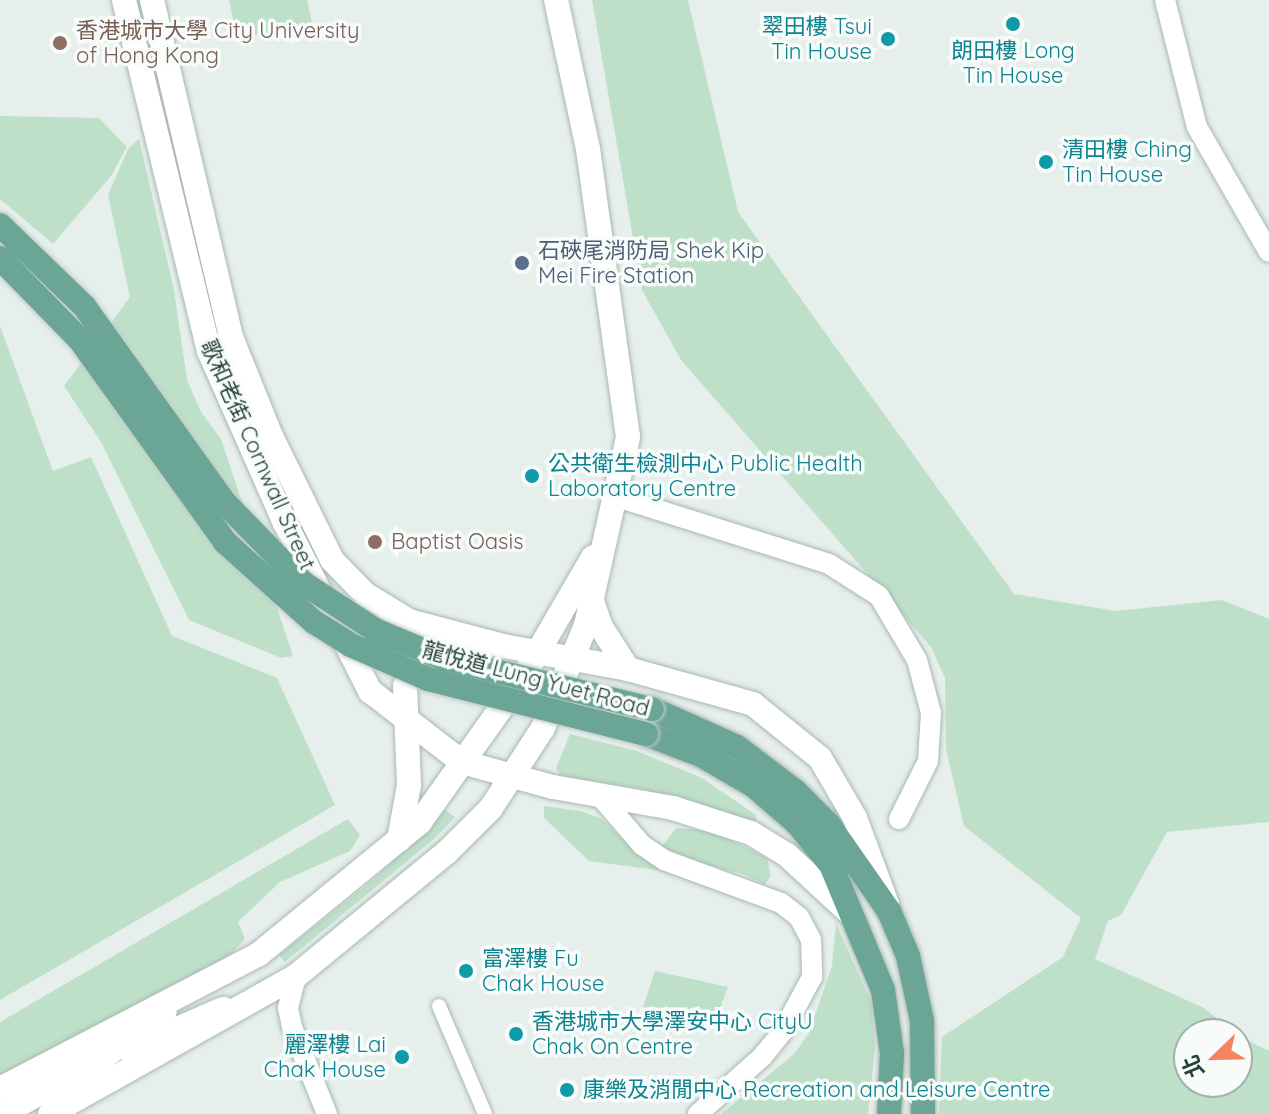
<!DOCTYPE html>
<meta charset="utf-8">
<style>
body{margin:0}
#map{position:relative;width:1269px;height:1114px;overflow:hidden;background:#e6efeb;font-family:Quicksand,"Noto Sans TC",sans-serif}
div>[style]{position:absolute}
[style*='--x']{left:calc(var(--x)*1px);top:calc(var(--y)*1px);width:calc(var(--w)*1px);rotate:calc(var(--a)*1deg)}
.green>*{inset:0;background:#bfe0c8}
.roads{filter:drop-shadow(0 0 2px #a8b8b2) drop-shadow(0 0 2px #a8b8b2)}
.pedestrian>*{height:14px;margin:-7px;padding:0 7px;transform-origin:7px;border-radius:7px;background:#fff}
.minor>*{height:20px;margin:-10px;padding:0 10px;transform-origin:10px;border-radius:10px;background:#fff}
.tertiary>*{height:24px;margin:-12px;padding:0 12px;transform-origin:12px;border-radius:12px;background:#fff}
.secondary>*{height:24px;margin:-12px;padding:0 12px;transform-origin:12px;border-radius:12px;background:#fff}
.primary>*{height:24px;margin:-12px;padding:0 12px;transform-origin:12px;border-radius:12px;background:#6aa596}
.bridges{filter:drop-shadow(0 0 2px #c2cac8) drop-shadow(0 0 2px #c2cac8)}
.primary-bridge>*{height:24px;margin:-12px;padding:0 12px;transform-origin:12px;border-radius:12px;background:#6aa596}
.dots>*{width:22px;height:22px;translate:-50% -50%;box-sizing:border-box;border:4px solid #f7fbf9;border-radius:50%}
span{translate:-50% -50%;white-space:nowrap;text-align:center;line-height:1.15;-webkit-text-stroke:7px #f7fbf9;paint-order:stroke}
.culture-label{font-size:22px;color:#0d838f}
.right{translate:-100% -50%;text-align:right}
.left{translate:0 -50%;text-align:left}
.education-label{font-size:22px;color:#785e54}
.service-label{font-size:22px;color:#4e5e75}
.street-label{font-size:22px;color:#24423a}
.north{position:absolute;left:1173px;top:1018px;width:80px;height:80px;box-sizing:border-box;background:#f7fbf9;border:2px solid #a3b1ad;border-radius:50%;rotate:247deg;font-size:22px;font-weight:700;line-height:32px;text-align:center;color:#24423a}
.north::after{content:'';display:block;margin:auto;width:28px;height:36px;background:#f4845f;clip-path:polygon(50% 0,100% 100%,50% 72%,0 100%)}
</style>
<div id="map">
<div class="green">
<i style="clip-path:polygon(229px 0,307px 0,312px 23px,237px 39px)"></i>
<i style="clip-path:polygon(592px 0,688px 0,738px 212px,1014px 594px,1116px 611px,1222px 600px,1269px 619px,1269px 822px,1167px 832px,1121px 915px,1108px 921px,1095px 959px,1204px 1008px,1236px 1034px,1189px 1034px,1189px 1082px,1237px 1082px,1237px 1035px,1269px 1051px,1269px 1114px,939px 1114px,942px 1037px,1063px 957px,1081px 918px,964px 826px,946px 749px,945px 678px,931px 647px,681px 360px,642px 290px)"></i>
<i style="clip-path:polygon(0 116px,99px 118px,127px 147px,111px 176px,53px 244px,0 199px)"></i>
<i style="clip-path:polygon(139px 139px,174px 290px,187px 380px,201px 412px,221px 439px,293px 656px,281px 658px,189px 620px,101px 442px,64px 386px,130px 297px,108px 195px,128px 149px)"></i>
<i style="clip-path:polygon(0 326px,53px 471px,91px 457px,172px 636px,277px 678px,335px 805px,0 1000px)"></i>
<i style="clip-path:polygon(570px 734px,637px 751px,702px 778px,756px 815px,757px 826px,644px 789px,560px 776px,556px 768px)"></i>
<i style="clip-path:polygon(544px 806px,581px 811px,602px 819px,638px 855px,664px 871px,589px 861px,544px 818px)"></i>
<i style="clip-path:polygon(445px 810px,455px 817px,434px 839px,285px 962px,279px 955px,372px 881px)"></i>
<i style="clip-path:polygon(348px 819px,360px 835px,350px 851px,280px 882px,238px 922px,245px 939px,224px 962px,0 1079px,0 1022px)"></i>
<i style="clip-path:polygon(676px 828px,713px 831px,767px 858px,771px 875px,765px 885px,743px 874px,665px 854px,660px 849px)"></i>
<i style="clip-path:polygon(836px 923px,871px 1002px,875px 1049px,868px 1114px,721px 1114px,794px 1054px,809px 1033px,832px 966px)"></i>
<i style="clip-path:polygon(655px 971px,728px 987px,714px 1024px,643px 1007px)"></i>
</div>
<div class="roads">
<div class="pedestrian">
<i style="--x:439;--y:1006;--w:117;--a:66.9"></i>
</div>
<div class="minor">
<i style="--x:1165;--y:0;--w:131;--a:75.9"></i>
<i style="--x:1197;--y:127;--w:144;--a:60.1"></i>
<i style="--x:617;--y:497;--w:222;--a:17.5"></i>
<i style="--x:829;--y:564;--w:59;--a:32.6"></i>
<i style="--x:879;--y:596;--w:74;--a:59.3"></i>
<i style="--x:917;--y:660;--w:55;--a:75.2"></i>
<i style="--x:931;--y:713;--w:48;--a:93.6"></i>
<i style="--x:928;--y:761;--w:65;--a:116.6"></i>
<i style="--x:599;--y:795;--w:66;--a:49.3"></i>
<i style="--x:642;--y:845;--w:27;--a:34"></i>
<i style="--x:664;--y:860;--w:125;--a:20.2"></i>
<i style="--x:781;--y:903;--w:23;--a:38"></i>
<i style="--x:799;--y:917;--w:26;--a:62"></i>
<i style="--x:811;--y:940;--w:37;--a:88"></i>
<i style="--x:812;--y:977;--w:61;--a:118.2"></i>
<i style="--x:783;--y:1031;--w:32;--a:129"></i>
<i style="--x:763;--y:1056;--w:87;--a:138.3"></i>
<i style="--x:296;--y:976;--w:33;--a:104"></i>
<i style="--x:288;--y:1008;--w:19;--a:78"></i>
<i style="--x:292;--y:1027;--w:94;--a:68.1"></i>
</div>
<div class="tertiary">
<i style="--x:129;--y:1050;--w:103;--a:-23.6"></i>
<i style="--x:2;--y:1114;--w:112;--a:-28.9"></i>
<i style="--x:100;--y:1060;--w:81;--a:-37"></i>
</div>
<div class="secondary">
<i style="--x:124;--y:0;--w:361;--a:76.4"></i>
<i style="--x:209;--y:351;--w:186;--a:66.2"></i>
<i style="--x:284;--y:521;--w:191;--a:63.2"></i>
<i style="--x:370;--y:691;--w:116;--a:37.7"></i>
<i style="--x:462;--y:762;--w:94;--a:15.4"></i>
<i style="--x:553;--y:787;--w:122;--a:9.9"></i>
<i style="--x:673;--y:808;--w:82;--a:17.8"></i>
<i style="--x:751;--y:833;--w:42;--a:31.4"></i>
<i style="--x:787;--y:855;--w:87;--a:42.7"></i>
<i style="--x:152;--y:0;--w:346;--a:76.8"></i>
<i style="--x:231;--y:337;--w:107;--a:68"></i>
<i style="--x:271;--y:436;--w:138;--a:63.8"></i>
<i style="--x:332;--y:560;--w:47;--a:45.9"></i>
<i style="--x:365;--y:594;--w:52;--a:31.5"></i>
<i style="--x:409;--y:621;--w:97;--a:14.9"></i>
<i style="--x:503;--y:646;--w:127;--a:10.4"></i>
<i style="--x:628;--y:669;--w:130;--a:15.6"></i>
<i style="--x:753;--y:704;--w:86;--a:38.9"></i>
<i style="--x:820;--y:758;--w:69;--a:59.7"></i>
<i style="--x:855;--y:818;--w:92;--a:69.6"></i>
<i style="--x:592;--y:601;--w:28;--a:71"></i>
<i style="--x:601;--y:627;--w:50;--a:57.3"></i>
<i style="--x:399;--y:840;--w:56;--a:-79.7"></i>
<i style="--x:409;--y:785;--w:99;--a:-92.3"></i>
<i style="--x:405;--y:686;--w:33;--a:-65"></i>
<i style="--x:0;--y:1089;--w:292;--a:-27.5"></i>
<i style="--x:259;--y:954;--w:208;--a:-39.3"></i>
<i style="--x:420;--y:822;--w:181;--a:-54.6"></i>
<i style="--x:525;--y:674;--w:135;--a:-59.8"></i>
<i style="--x:50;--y:1114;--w:282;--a:-29.3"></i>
<i style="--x:296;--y:976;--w:195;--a:-39.4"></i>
<i style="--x:447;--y:852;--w:62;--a:-45"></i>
<i style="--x:491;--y:808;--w:95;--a:-57"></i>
<i style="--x:543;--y:728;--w:112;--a:-67.3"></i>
<i style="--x:586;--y:625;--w:193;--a:-77.4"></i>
<i style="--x:628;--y:437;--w:291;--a:-97.9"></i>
<i style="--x:588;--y:149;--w:152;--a:-102.1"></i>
</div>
<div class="primary">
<i style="--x:652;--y:709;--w:93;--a:24.1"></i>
<i style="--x:737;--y:747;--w:74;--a:37.3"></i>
<i style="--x:796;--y:792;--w:47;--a:45"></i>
<i style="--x:829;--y:825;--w:105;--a:55.1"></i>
<i style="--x:889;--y:911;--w:49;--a:67.1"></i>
<i style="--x:908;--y:956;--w:66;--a:77.8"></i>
<i style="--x:922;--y:1021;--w:93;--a:89.4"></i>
<i style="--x:646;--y:734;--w:59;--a:20.9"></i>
<i style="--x:701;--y:755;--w:60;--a:30"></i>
<i style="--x:753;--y:785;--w:58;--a:40.8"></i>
<i style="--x:797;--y:823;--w:54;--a:51"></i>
<i style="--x:831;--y:865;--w:135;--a:67.4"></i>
<i style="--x:883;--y:990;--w:64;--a:81.9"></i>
<i style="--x:892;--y:1053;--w:61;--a:92.8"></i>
</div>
</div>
<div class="bridges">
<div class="primary-bridge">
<i style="--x:0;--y:225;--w:117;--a:44"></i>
<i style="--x:84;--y:306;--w:244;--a:54.4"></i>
<i style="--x:226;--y:504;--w:110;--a:45.7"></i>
<i style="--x:303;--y:583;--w:86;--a:33.1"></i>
<i style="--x:375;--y:630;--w:73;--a:22.7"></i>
<i style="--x:442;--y:658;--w:216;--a:13.7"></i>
<i style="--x:0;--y:258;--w:115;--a:45.7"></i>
<i style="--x:80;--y:340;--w:249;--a:54.3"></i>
<i style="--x:225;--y:542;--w:120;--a:42"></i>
<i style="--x:314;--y:622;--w:44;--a:31.9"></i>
<i style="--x:351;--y:645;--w:84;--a:23.8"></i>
<i style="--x:428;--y:679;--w:225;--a:14.2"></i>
</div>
</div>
<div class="dots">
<i style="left:1013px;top:24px;background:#0f9aa8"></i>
<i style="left:888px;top:39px;background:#0f9aa8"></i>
<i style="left:60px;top:43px;background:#8d6e63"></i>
<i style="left:1046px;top:162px;background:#0f9aa8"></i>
<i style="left:522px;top:263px;background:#5c6f8a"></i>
<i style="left:532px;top:476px;background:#0f9aa8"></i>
<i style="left:375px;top:542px;background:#8d6e63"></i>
<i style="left:466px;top:971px;background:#0f9aa8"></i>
<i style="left:516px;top:1034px;background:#0f9aa8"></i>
<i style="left:402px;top:1057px;background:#0f9aa8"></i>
<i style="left:567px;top:1090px;background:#0f9aa8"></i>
</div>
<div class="culture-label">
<span class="right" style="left:872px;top:39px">翠田樓 Tsui<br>Tin House</span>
<span style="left:1013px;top:63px">朗田樓 Long<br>Tin House</span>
<span class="left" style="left:1062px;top:162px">清田樓 Ching<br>Tin House</span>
<span class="left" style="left:548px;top:476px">公共衛生檢測中心 Public Health<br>Laboratory Centre</span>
<span class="left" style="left:482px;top:971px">富澤樓 Fu<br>Chak House</span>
<span class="left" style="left:532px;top:1034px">香港城市大學澤安中心 CityU<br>Chak On Centre</span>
<span class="right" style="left:386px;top:1057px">麗澤樓 Lai<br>Chak House</span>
<span class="left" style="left:583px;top:1090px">康樂及消閒中心 Recreation and Leisure Centre</span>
</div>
<div class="education-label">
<span class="left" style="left:76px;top:43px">香港城市大學 City University<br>of Hong Kong</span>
<span class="left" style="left:391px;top:542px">Baptist Oasis</span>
</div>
<div class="service-label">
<span class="left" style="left:538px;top:263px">石硤尾消防局 Shek Kip<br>Mei Fire Station</span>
</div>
<div class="street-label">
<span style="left:258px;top:455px;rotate:66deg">歌和老街 Cornwall Street</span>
<span style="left:536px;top:679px;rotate:15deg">龍悅道 Lung Yuet Road</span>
</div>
<div class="north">北</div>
</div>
